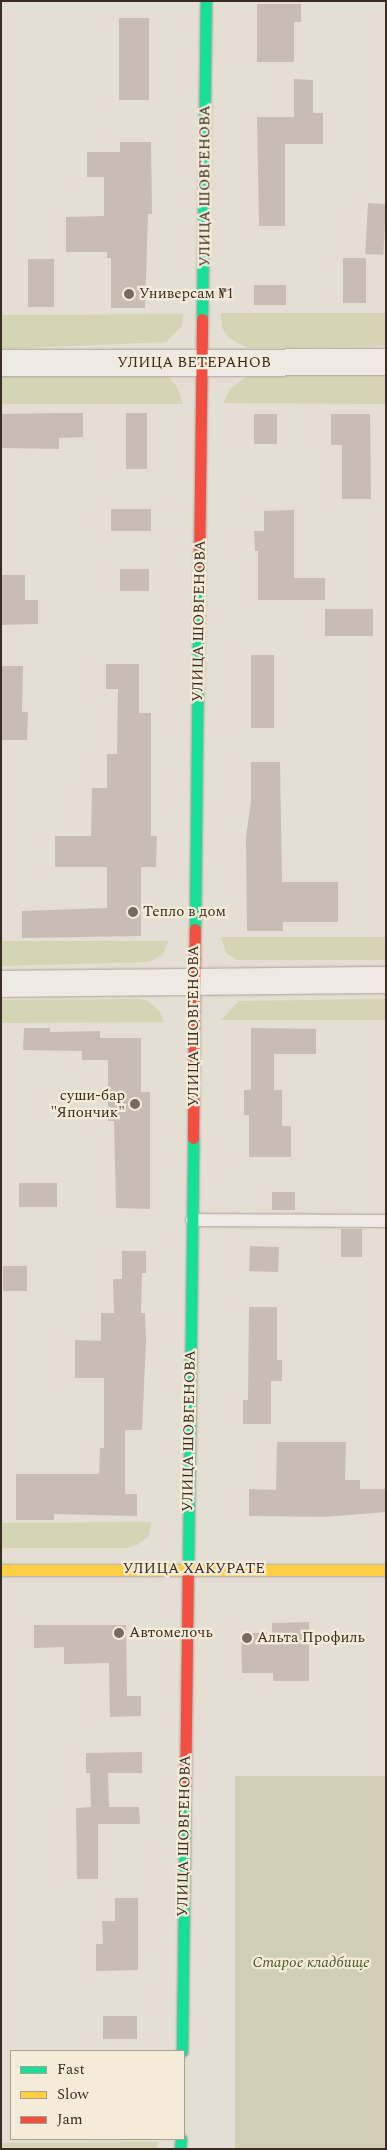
<!DOCTYPE html>
<meta charset="utf-8">
<style>
body{margin:0}
#map{position:relative;width:387px;height:2150px;overflow:hidden;background:#e5ded2;font-family:Spectral,serif}
div>[style]{position:absolute}
[style*='--x']{left:calc(var(--x)*1px);top:calc(var(--y)*1px);width:calc(var(--w)*1px);rotate:calc(var(--a)*1deg)}
.green>*{inset:0;background:#d5d4b5}
.cemetery>*{inset:0;background:#d0ceb4;transform-origin:0 0}
.building>*{inset:0;background:#c8bdb3;transform-origin:0 0}
.roads{filter:drop-shadow(0 0 1px #aba39a) drop-shadow(0 0 1px #aba39a)}
.lane>*{height:12px;margin:-6px;padding:0 6px;transform-origin:6px;border-radius:6px;background:#eee9e2}
.street>*{height:26px;margin:-13px;padding:0 13px;transform-origin:13px;border-radius:13px;background:#eee9e2}
.fast>*{height:11px;margin:-5.5px;padding:0 5.5px;transform-origin:5.5px;border-radius:5.5px;background:#16e098}
.slow>*{height:11px;margin:-5.5px;padding:0 5.5px;transform-origin:5.5px;border-radius:5.5px;background:#ffcf43}
.jam>*{height:11px;margin:-5.5px;padding:0 5.5px;transform-origin:5.5px;border-radius:5.5px;background:#f24e42}
.dots>*{width:14px;height:14px;translate:-50% -50%;box-sizing:border-box;border:2px solid #f4ebd9;border-radius:50%}
span{translate:-50% -50%;white-space:nowrap;text-align:center;line-height:1.15;-webkit-text-stroke:4.5px #f4ebd9;paint-order:stroke}
.street-label{font-size:15px;color:#3a2c22}
.poi-label{font-size:15px;color:#3a2c22}
.left{translate:0 -50%;text-align:left}
.right{translate:-100% -50%;text-align:right}
.park-label{font-size:15px;color:#4c5529;font-style:italic}
.frame{position:absolute;inset:0;border:2px solid #3a2c22;pointer-events:none}
.legend{position:absolute;left:10px;top:2050px;width:175px;height:90px;box-sizing:border-box;background:#f4ebd9;border:1px solid #aa9f90;margin:0;padding:6px 9px;list-style:none;font-size:15px;color:#3a2c22}
.legend li{display:flex;align-items:center;gap:10px;height:25px}
.legend b{width:25px;border:1px solid #aa9f90}
</style>
<div id="map">
<div class="green">
<i style="clip-path:polygon(221px 313px,386px 313px,386px 346px,248px 348px,229px 338px,222px 328px)"></i>
<i style="clip-path:polygon(183px 314px,182px 326px,166px 342px,1px 349px,1px 315px)"></i>
<i style="clip-path:polygon(386px 369px,386px 404px,223px 403px,230px 389px,249px 375px)"></i>
<i style="clip-path:polygon(165px 374px,177px 386px,183px 404px,1px 404px,1px 375px)"></i>
<i style="clip-path:polygon(221px 937px,386px 937px,386px 960px,237px 960px,226px 953px)"></i>
<i style="clip-path:polygon(1px 941px,168px 941px,163px 955px,148px 962px,1px 966px)"></i>
<i style="clip-path:polygon(140px 999px,148px 1001px,160px 1012px,164px 1022px,1px 1023px,1px 1000px)"></i>
<i style="clip-path:polygon(386px 999px,386px 1020px,221px 1020px,239px 1001px)"></i>
<i style="clip-path:polygon(151px 1522px,149px 1536px,137px 1545px,125px 1548px,1px 1548px,1px 1523px)"></i>
<i style="clip-path:polygon(158px 2142px,157px 2149px,1px 2149px,1px 2143px)"></i>
</div>
<div class="cemetery">
<i style="left:386px;top:1776px;width:373px;height:151px;rotate:90deg"></i>
</div>
<div class="building">
<i style="clip-path:polygon(257px 4px,301px 4px,301px 22px,294px 22px,294px 62px,257px 62px)"></i>
<i style="left:119px;top:18px;width:30px;height:82px"></i>
<i style="clip-path:polygon(294px 79px,313px 80px,313px 113px,323px 113px,323px 144px,285px 144px,285px 226px,259px 226px,257px 117px,294px 117px)"></i>
<i style="clip-path:polygon(120px 142px,151px 142px,152px 214px,148px 214px,145px 308px,111px 308px,111px 258px,107px 258px,107px 252px,66px 252px,66px 217px,104px 216px,104px 177px,87px 177px,87px 152px,120px 152px)"></i>
<i style="left:368px;top:203px;width:18px;height:51px;rotate:3deg"></i>
<i style="left:343px;top:258px;width:23px;height:45px"></i>
<i style="left:28px;top:259px;width:26px;height:48px"></i>
<i style="left:254px;top:285px;width:32px;height:20px"></i>
<i style="clip-path:polygon(59px 413px,83px 413px,83px 437px,59px 438px,59px 449px,1px 448px,1px 414px)"></i>
<i style="left:126px;top:413px;width:21px;height:56px"></i>
<i style="left:254px;top:414px;width:23px;height:30px"></i>
<i style="clip-path:polygon(331px 414px,370px 414px,371px 499px,342px 499px,342px 445px,331px 445px)"></i>
<i style="left:111px;top:509px;width:40px;height:22px"></i>
<i style="clip-path:polygon(294px 510px,294px 578px,325px 578px,325px 600px,258px 600px,258px 551px,255px 551px,254px 531px,264px 531px,264px 511px)"></i>
<i style="left:120px;top:569px;width:29px;height:22px"></i>
<i style="clip-path:polygon(1px 575px,25px 575px,25px 600px,38px 600px,38px 624px,1px 625px)"></i>
<i style="left:325px;top:609px;width:48px;height:27px"></i>
<i style="left:251px;top:655px;width:23px;height:73px"></i>
<i style="clip-path:polygon(106px 664px,139px 664px,139px 713px,151px 713px,151px 836px,157px 836px,156px 867px,141px 867px,141px 936px,22px 938px,22px 911px,107px 908px,107px 867px,55px 867px,55px 836px,91px 836px,92px 788px,107px 788px,107px 754px,117px 754px,118px 689px,106px 689px)"></i>
<i style="clip-path:polygon(1px 666px,23px 666px,22px 712px,28px 712px,27px 740px,1px 740px)"></i>
<i style="clip-path:polygon(251px 762px,280px 762px,282px 882px,338px 882px,338px 922px,283px 922px,283px 931px,247px 931px,246px 837px,251px 802px)"></i>
<i style="clip-path:polygon(24px 1028px,50px 1028px,50px 1032px,100px 1031px,100px 1038px,141px 1038px,141px 1092px,150px 1092px,150px 1209px,116px 1208px,114px 1121px,108px 1121px,108px 1060px,82px 1060px,82px 1051px,23px 1050px)"></i>
<i style="clip-path:polygon(251px 1028px,316px 1029px,316px 1054px,274px 1054px,274px 1090px,282px 1090px,282px 1126px,291px 1126px,291px 1157px,249px 1157px,249px 1115px,244px 1115px,244px 1090px,251px 1090px)"></i>
<i style="left:19px;top:1183px;width:38px;height:24px"></i>
<i style="left:272px;top:1192px;width:23px;height:18px"></i>
<i style="left:341px;top:1229px;width:21px;height:28px"></i>
<i style="left:250px;top:1246px;width:29px;height:25px;rotate:2deg"></i>
<i style="clip-path:polygon(122px 1251px,146px 1251px,146px 1273px,142px 1273px,141px 1313px,145px 1313px,146px 1341px,142px 1430px,125px 1430px,125px 1494px,137px 1494px,137px 1516px,54px 1514px,54px 1520px,16px 1520px,16px 1474px,99px 1474px,100px 1448px,104px 1448px,104px 1378px,75px 1378px,75px 1340px,101px 1341px,101px 1313px,114px 1313px,113px 1279px,122px 1279px)"></i>
<i style="left:3px;top:1266px;width:24px;height:25px"></i>
<i style="clip-path:polygon(249px 1307px,277px 1307px,277px 1360px,282px 1360px,282px 1381px,271px 1381px,271px 1424px,243px 1424px,243px 1400px,248px 1400px)"></i>
<i style="clip-path:polygon(277px 1442px,346px 1442px,345px 1480px,360px 1480px,360px 1489px,386px 1489px,386px 1512px,324px 1517px,249px 1516px,249px 1489px,276px 1490px)"></i>
<i style="clip-path:polygon(309px 1622px,309px 1681px,273px 1681px,273px 1673px,242px 1673px,241px 1633px,272px 1633px,272px 1623px)"></i>
<i style="clip-path:polygon(34px 1625px,126px 1625px,127px 1696px,141px 1696px,141px 1716px,110px 1717px,109px 1663px,64px 1664px,64px 1647px,34px 1648px)"></i>
<i style="clip-path:polygon(142px 1752px,142px 1773px,108px 1773px,109px 1807px,139px 1807px,140px 1824px,98px 1824px,98px 1879px,77px 1879px,76px 1808px,91px 1807px,90px 1773px,86px 1773px,86px 1753px)"></i>
<i style="clip-path:polygon(115px 1898px,138px 1898px,138px 1970px,96px 1971px,96px 1944px,103px 1944px,102px 1921px,115px 1921px)"></i>
<i style="left:137px;top:2016px;width:23px;height:34px;rotate:90deg"></i>
</div>
<div class="roads">
<div class="lane">
<i style="--x:192;--y:1220;--w:194;--a:0.3"></i>
</div>
<div class="street">
<i style="--x:1;--y:363;--w:385;--a:-0.1"></i>
<i style="--x:1;--y:984;--w:385;--a:-0.6"></i>
</div>
<div class="fast">
<i style="--x:202;--y:319;--w:318;--a:-89.3"></i>
<i style="--x:195;--y:929;--w:359;--a:-89.4"></i>
<i style="--x:188;--y:1573;--w:435;--a:-89.3"></i>
<i style="--x:182;--y:2051;--w:248;--a:-89.3"></i>
<i style="--x:180;--y:2149;--w:10;--a:-84"></i>
</div>
<div class="slow">
<i style="--x:1;--y:1570;--w:385;--a:0"></i>
</div>
<div class="jam">
<i style="--x:199;--y:570;--w:251;--a:-89.3"></i>
<i style="--x:193;--y:1138;--w:209;--a:-89.5"></i>
<i style="--x:185;--y:1803;--w:230;--a:-89.3"></i>
</div>
</div>
<div class="dots">
<i style="left:129px;top:294px;background:#766a60"></i>
<i style="left:133px;top:912px;background:#766a60"></i>
<i style="left:135px;top:1104px;background:#766a60"></i>
<i style="left:119px;top:1633px;background:#766a60"></i>
<i style="left:247px;top:1638px;background:#766a60"></i>
</div>
<div class="street-label">
<span style="left:205px;top:186px;rotate:-90deg">УЛИЦА ШОВГЕНОВА</span>
<span style="left:194px;top:363px">УЛИЦА ВЕТЕРАНОВ</span>
<span style="left:199px;top:621px;rotate:-89deg">УЛИЦА ШОВГЕНОВА</span>
<span style="left:194px;top:1026px;rotate:-90deg">УЛИЦА ШОВГЕНОВА</span>
<span style="left:189px;top:1431px;rotate:-89deg">УЛИЦА ШОВГЕНОВА</span>
<span style="left:194px;top:1569px">УЛИЦА ХАКУРАТЕ</span>
<span style="left:184px;top:1836px;rotate:-89deg">УЛИЦА ШОВГЕНОВА</span>
</div>
<div class="poi-label">
<span class="left" style="left:139px;top:294px">Универсам №1</span>
<span class="left" style="left:143px;top:912px">Тепло в дом</span>
<span class="right" style="left:125px;top:1104px">суши-бар<br>"Япончик"</span>
<span class="left" style="left:129px;top:1633px">Автомелочь</span>
<span class="left" style="left:257px;top:1638px">Альта Профиль</span>
</div>
<div class="park-label">
<span style="left:311px;top:1963px">Старое кладбище</span>
</div>
<div class="frame"></div>
<ul class="legend">
<li><b style="height:6px;background:#16e098"></b>Fast</li>
<li><b style="height:6px;background:#ffcf43"></b>Slow</li>
<li><b style="height:6px;background:#f24e42"></b>Jam</li>
</ul>
</div>
